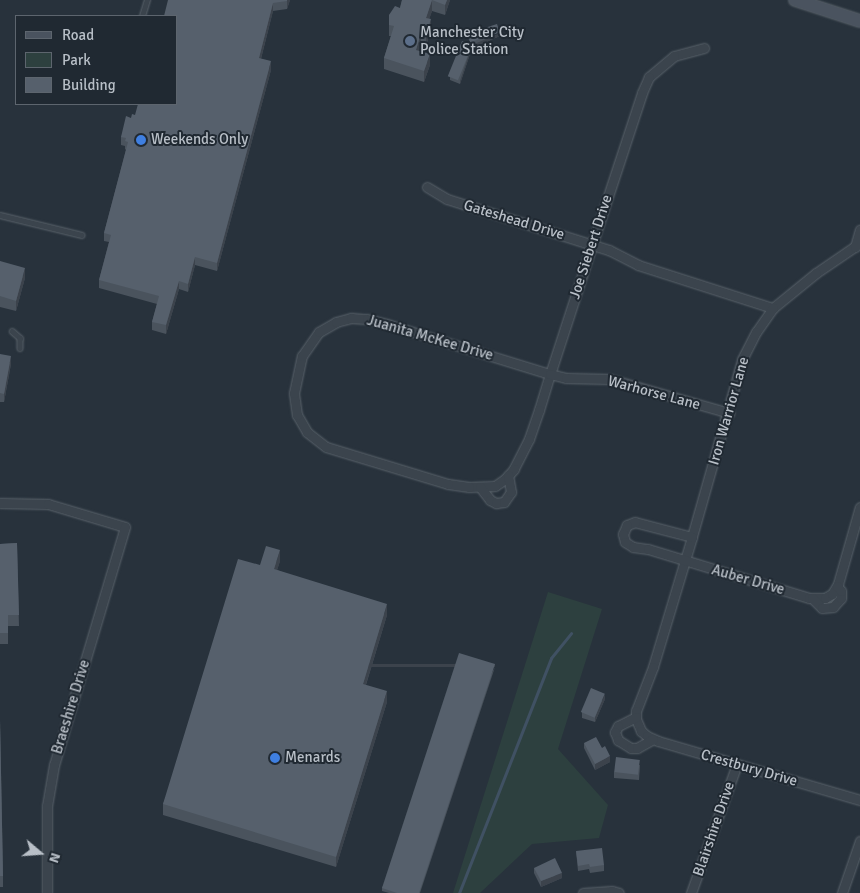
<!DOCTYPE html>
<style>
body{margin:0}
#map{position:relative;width:860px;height:893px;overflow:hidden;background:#28323c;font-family:Signika,sans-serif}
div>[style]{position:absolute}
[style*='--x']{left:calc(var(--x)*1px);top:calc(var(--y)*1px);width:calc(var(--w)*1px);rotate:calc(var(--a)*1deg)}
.green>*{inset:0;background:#2d403f}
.stream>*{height:3px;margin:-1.5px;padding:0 1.5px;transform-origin:1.5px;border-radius:1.5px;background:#405163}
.roads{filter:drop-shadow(0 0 1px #59626a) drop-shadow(0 0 1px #59626a)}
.lane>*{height:4.5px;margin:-2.25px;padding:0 2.25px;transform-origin:2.25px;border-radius:2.25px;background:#3b444d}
.street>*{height:9px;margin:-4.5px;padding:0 4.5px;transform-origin:4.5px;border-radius:4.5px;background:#3b444d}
.secondary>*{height:12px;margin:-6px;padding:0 6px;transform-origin:6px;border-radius:6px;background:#4a535f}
.wall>*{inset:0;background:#4a535d}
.shaded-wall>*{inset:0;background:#3c434c;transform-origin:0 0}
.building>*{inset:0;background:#56606c;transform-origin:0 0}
.dots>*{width:14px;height:14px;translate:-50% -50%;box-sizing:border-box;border:2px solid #202932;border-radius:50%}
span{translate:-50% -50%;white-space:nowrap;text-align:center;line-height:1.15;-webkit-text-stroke:4px #202932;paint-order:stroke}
.poi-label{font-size:15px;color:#b8bfc7}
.left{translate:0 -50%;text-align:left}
.street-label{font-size:15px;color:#b8bfc7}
.legend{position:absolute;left:15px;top:15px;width:162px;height:90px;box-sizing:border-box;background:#202932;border:1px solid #5d656e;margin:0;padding:6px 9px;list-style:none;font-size:15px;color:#b8bfc7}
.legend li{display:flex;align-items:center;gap:10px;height:25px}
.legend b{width:25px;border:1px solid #5d656e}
.north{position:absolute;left:15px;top:828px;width:50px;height:50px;-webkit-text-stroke:4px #202932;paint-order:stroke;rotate:108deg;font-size:14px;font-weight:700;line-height:20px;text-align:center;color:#b8bfc7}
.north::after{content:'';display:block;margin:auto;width:18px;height:22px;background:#b8bfc7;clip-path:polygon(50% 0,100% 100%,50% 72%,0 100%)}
</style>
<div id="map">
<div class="green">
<i style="clip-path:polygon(548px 592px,602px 609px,558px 749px,608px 805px,599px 838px,532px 844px,480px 893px,453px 893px)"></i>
</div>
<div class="stream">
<i style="--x:459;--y:893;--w:252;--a:-68.6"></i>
<i style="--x:551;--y:658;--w:32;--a:-51"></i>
</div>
<div class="roads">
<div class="lane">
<i style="--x:142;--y:16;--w:17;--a:-73"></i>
<i style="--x:0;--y:215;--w:84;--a:13.7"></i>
<i style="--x:12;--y:331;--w:11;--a:41"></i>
<i style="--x:20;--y:338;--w:10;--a:90"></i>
</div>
<div class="street">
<i style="--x:704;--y:48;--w:31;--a:165"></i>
<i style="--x:674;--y:56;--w:33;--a:140"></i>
<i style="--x:649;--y:77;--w:17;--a:114"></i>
<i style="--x:642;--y:93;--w:160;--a:108.2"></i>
<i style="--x:592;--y:245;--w:136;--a:108"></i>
<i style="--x:550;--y:374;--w:38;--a:107"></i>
<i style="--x:539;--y:410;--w:31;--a:109"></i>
<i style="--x:529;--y:439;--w:34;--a:117"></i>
<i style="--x:514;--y:469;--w:13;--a:132"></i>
<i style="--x:505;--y:479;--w:12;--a:145"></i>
<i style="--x:495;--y:486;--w:26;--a:178"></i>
<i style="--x:469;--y:487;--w:21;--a:-172"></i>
<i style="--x:448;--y:484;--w:127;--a:-163.1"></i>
<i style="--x:326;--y:447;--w:24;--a:-142"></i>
<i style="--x:307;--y:432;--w:20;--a:-120"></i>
<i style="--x:297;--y:415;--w:22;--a:-98"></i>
<i style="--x:294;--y:393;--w:38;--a:-78"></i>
<i style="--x:302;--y:356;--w:29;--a:-55"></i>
<i style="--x:319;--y:332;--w:20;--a:-30"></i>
<i style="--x:336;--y:322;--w:16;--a:-15"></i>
<i style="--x:351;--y:318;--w:16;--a:4"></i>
<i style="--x:367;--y:319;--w:21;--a:14"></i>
<i style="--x:387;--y:324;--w:170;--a:17.1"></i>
<i style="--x:550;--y:374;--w:16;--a:14"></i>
<i style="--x:566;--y:378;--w:44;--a:1.3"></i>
<i style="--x:610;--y:379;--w:124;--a:15.9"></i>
<i style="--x:427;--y:187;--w:23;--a:31"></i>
<i style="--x:447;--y:199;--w:170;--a:17.5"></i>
<i style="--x:609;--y:250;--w:33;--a:27"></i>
<i style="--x:638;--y:265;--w:142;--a:17.7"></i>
<i style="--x:860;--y:243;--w:53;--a:145.7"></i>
<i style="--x:816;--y:273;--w:55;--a:140.9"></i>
<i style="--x:773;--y:308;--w:29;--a:125"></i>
<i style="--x:756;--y:332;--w:31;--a:117"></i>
<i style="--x:742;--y:360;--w:184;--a:105.8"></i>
<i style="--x:692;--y:537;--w:136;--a:106.7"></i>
<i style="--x:653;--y:667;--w:47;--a:111.1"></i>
<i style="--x:636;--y:711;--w:8;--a:90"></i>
<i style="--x:636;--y:719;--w:13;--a:67"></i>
<i style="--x:641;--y:731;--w:8;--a:40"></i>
<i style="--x:647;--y:736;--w:12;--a:24"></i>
<i style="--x:658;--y:741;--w:210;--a:16.3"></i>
<i style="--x:855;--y:247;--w:18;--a:-74"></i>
<i style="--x:480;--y:487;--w:16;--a:52"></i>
<i style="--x:490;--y:500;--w:7;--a:27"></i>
<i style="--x:496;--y:503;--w:8;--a:-7"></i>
<i style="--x:504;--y:502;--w:12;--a:-55"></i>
<i style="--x:511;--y:492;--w:17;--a:-100"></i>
<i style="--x:0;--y:503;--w:48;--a:1.2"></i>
<i style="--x:48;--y:504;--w:80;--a:16.6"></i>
<i style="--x:125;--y:527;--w:248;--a:106.6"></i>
<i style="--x:54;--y:765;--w:42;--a:99.7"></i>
<i style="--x:47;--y:806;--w:87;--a:90"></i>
<i style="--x:692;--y:537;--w:59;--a:-165.3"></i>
<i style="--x:635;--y:522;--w:9;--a:159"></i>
<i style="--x:627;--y:525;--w:10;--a:114"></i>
<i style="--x:623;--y:534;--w:8;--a:76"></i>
<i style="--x:625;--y:542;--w:9;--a:32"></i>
<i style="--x:633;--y:547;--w:15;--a:8"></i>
<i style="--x:648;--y:549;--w:168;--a:16.9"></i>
<i style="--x:809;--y:598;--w:16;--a:0"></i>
<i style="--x:825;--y:598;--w:8;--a:-30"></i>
<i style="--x:832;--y:594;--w:12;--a:-59"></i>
<i style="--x:838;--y:584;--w:80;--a:-74.1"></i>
<i style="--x:812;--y:598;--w:14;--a:45"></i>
<i style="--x:822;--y:608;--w:11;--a:-5"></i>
<i style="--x:833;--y:607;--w:12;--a:-48"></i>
<i style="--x:841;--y:598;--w:7;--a:-90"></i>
<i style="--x:841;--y:591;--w:6;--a:-129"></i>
<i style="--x:636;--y:717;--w:20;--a:153"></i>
<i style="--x:618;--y:726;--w:7;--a:117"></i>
<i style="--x:615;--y:732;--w:9;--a:69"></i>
<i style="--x:618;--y:740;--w:15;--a:32"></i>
<i style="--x:631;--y:748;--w:6;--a:0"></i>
<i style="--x:637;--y:748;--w:18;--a:-29"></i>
<i style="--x:583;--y:893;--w:29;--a:-4"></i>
<i style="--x:612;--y:891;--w:7;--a:16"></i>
<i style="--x:691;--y:893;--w:137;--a:-70.4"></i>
<i style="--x:842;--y:893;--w:55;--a:-70.9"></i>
</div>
<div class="secondary">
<i style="--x:795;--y:0;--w:68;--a:17.9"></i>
</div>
</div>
<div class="wall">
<i style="clip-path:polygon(168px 0,290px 0,287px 9px,273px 11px,261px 59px,271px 70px,217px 271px,195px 265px,188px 292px,179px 289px,166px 334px,152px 330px,152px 322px,157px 304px,99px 288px,99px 280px,109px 242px,104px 241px,104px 233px,126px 150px,125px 149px,125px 146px,121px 145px,121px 137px,131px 118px,135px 115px,176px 104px)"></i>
<i style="clip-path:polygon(402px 0,450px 0,445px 15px,432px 11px,429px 19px,431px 30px,426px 46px,421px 44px,419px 51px,430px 65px,424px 82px,384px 69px,384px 58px,391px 36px,389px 36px,389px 15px,400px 8px)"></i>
<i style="clip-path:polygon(468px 36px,500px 36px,472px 48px,460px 84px,450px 80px,450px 77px,471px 44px,468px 38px)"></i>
<i style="clip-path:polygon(0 261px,25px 278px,16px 311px,0 307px)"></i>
<i style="clip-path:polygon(0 354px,11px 364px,4px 402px,0 402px)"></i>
<i style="clip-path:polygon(17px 543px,19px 626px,8px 626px,8px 644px,0 644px,0 544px)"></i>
<i style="clip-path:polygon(280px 561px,277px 570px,387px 615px,366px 685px,387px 702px,336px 867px,163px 815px,163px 804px,260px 565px)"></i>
<i style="clip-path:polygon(495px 667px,420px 893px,389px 893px,382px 891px,382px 888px)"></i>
<i style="clip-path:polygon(605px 699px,595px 722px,582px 718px,582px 712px)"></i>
<i style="clip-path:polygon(0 720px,3px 876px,3px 887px,0 887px)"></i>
<i style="clip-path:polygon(584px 743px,602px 748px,610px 762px,595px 770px,584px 748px)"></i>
<i style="clip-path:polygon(640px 765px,639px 780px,614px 778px,614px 772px)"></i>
<i style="clip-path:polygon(576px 851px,604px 865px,604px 871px,590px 873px,589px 869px,578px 871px)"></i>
<i style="clip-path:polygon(534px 868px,562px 878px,541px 887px,534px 873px)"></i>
</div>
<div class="shaded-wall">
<i style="clip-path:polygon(287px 0,290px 0,287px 9px)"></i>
<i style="clip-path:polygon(432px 0,432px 11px,426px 29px,426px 18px)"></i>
<i style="clip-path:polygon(447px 0,450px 0,445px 15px,445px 5px)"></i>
<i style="clip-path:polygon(273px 3px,273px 11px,259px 66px,259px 58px)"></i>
<i style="clip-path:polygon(431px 19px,431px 30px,426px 46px,426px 35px)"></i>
<i style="clip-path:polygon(421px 33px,421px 44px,416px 61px,416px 50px)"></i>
<i style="clip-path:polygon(500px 33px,500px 36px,472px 48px,460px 84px,460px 81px,472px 45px)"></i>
<i style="clip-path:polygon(430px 54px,430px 65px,424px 82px,424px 71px)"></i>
<i style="clip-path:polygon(271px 61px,271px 70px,217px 271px,217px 263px)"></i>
<i style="clip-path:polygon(195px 257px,195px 265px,188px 292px,188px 284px)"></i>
<i style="clip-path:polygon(25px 268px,25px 278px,16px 311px,16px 301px)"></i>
<i style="clip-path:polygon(179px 281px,179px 289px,166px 334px,166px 325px)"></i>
<i style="clip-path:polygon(11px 356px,11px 364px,4px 402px,4px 394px)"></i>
<i style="clip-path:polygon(280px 550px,280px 561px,274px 580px,274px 569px)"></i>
<i style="clip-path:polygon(387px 604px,387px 615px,363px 694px,363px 684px)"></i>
<i style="left:495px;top:664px;width:3px;height:241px;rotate:90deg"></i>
<i style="clip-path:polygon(387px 691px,387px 702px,336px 867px,336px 857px)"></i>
<i style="clip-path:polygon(605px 694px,605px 699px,595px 722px,595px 717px)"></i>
<i style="clip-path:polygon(610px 756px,610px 762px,595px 770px,595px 764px)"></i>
<i style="clip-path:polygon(562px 873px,562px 878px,541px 887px,541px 881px)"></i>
</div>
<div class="building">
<i style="clip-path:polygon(168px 0,287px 0,287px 1px,273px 3px,259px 58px,271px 61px,217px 263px,195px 257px,188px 284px,179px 281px,166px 325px,152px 322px,159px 296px,99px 280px,111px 235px,104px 233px,128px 142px,125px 141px,126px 138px,121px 137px,126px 116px,131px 118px,132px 114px,135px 115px,138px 104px,176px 104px,176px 16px,164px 16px)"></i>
<i style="clip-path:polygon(402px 0,447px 0,445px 5px,432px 0,426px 18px,431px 19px,426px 35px,421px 33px,416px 50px,430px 54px,424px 71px,384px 58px,394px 26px,389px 25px,389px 15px,395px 6px,400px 8px)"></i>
<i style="left:497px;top:24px;width:9px;height:31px;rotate:72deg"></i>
<i style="left:462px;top:41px;width:11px;height:38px;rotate:22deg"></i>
<i style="clip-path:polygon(0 261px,25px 268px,16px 301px,0 296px)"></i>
<i style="clip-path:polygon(0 354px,11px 356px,4px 394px,0 393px)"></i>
<i style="clip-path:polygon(17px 543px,19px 615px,8px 615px,8px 633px,0 633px,0 544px)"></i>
<i style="clip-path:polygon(266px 546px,280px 550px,274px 569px,387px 604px,363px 684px,387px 691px,336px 857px,163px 804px,238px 559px,260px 565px)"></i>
<i style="clip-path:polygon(459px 653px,495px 664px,419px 893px,397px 893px,382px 888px)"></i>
<i style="left:591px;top:688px;width:15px;height:26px;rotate:23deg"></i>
<i style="clip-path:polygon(0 720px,3px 876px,0 876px)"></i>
<i style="clip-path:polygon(596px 737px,602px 748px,605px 746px,610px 756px,595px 764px,584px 743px)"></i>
<i style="left:616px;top:757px;width:24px;height:15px;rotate:7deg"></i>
<i style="clip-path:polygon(602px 848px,604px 865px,590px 867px,589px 864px,578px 866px,576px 851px)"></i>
<i style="clip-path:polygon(555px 858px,562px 873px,541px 881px,534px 868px)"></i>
</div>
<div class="dots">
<i style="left:410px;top:41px;background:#5c6f8a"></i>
<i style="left:141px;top:140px;background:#3f7fe0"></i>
<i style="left:275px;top:758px;background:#3f7fe0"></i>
</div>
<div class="poi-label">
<span class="left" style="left:420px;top:41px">Manchester City<br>Police Station</span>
<span class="left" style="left:151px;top:140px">Weekends Only</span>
<span class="left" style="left:285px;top:758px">Menards</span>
</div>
<div class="street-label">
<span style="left:514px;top:220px;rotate:17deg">Gateshead Drive</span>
<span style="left:591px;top:247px;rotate:-72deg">Joe Siebert Drive</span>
<span style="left:430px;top:338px;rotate:16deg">Juanita McKee Drive</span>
<span style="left:654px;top:393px;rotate:15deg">Warhorse Lane</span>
<span style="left:729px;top:411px;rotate:-74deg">Iron Warrior Lane</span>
<span style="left:748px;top:580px;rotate:16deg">Auber Drive</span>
<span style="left:71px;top:707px;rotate:-73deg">Braeshire Drive</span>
<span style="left:749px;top:768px;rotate:16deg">Crestbury Drive</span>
<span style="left:714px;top:829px;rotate:-71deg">Blairshire Drive</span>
</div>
<ul class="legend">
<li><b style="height:6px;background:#4a535f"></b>Road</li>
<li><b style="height:14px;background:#2d403f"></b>Park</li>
<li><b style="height:14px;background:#56606c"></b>Building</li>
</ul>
<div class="north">N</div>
</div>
